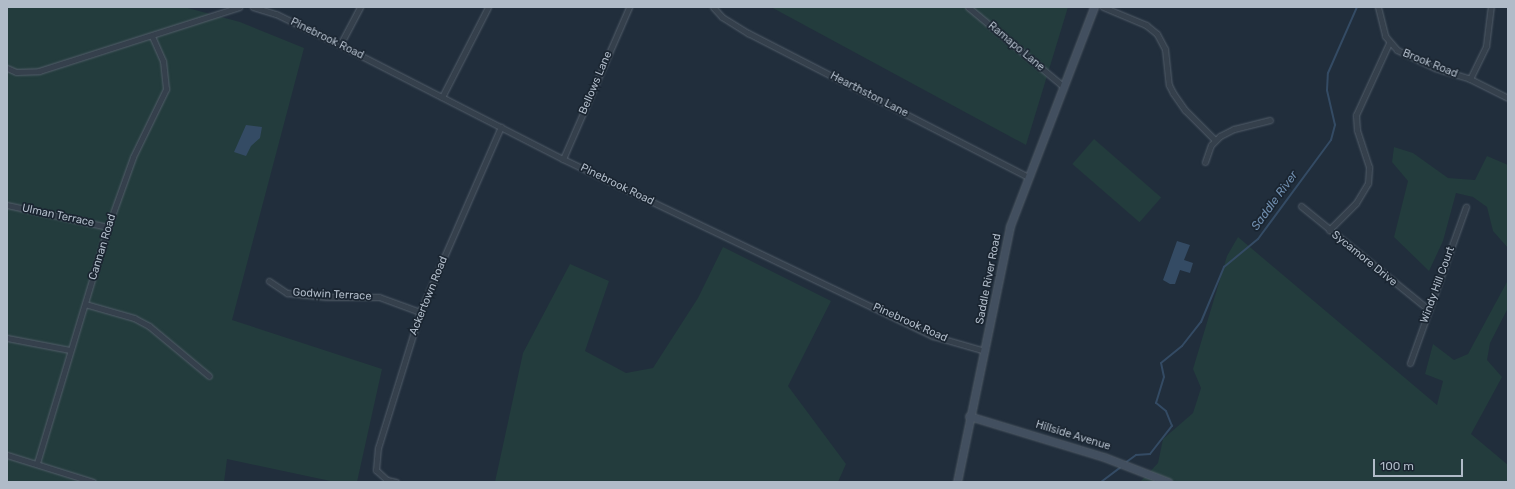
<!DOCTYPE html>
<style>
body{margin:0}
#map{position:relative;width:1515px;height:489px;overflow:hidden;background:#212e3c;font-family:Rubik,sans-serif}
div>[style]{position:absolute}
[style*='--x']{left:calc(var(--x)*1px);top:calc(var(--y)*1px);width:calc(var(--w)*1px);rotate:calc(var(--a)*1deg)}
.green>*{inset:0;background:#233c3d;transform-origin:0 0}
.water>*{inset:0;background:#344b64}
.stream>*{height:2px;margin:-1px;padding:0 1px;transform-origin:1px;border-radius:1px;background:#344b64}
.roads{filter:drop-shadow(0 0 1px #535e6a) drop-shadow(0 0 1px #535e6a)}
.street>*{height:5px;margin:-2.5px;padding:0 2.5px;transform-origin:2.5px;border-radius:2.5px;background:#35404c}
.secondary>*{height:7px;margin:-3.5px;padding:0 3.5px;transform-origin:3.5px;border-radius:3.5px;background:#424f5f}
span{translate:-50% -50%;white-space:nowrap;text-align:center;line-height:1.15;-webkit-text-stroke:3.5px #1a2531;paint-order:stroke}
.street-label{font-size:11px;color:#b0bbc8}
.water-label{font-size:12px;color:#6f8dad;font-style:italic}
.frame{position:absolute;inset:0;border:8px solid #b0bbc8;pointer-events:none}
.scale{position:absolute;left:1373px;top:459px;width:90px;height:18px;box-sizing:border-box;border:2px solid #b0bbc8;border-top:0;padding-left:5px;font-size:12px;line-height:14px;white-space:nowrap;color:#b0bbc8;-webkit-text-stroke:3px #1a2531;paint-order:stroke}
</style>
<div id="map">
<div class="green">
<i style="clip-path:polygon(7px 7px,184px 7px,240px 22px,304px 48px,232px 320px,382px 369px,357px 482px,335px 482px,227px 459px,224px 482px,7px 482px)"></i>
<i style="clip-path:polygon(771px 7px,1068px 7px,1026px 145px)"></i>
<i style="left:1094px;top:139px;width:89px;height:33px;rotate:41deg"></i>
<i style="clip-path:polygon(1394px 147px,1413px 153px,1448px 178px,1475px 180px,1487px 156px,1508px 165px,1508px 248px,1493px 231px,1487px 207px,1473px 197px,1456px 193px,1443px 241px,1429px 271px,1394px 237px,1408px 181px,1392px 162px)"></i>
<i style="clip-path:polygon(1238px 237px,1437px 405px,1443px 381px,1425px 374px,1433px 344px,1454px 360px,1468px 354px,1508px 280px,1508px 308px,1490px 343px,1487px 360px,1502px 377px,1471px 434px,1508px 465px,1508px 482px,1140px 482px,1158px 463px,1163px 439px,1193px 413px,1201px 388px,1193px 369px,1227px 256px)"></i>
<i style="clip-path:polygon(723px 247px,831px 301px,788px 386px,846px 464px,838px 482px,495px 482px,523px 353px,570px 264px,609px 281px,585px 351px,626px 373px,653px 368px,698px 298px)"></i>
</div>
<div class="water">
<i style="clip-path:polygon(246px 125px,262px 127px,260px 138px,251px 146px,246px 156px,234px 152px)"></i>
<i style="clip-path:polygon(1177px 241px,1190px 245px,1184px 260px,1193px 263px,1190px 273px,1180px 270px,1175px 284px,1170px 284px,1163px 280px)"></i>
</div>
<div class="stream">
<i style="--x:1125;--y:463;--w:14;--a:-36"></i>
<i style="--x:1136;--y:455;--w:14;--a:-4"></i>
<i style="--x:1150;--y:454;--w:36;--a:-52"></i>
<i style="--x:1172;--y:426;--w:16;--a:-112"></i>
<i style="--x:1166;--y:411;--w:13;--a:-141"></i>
<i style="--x:1156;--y:403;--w:27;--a:-73"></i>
<i style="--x:1164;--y:377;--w:14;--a:-102"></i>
<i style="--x:1161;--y:363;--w:27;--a:-39"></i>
<i style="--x:1182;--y:346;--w:31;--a:-52"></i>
<i style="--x:1201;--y:322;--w:60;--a:-67.3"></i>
<i style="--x:1224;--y:267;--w:44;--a:-39.5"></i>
<i style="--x:1258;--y:239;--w:123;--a:-53.6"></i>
<i style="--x:1331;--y:140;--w:16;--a:-75"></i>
<i style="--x:1335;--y:125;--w:36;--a:-103"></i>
<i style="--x:1327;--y:90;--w:17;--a:-87"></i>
<i style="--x:1328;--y:73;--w:72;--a:-66.3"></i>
<i style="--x:1101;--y:482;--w:26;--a:-37"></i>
</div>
<div class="roads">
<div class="street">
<i style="--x:253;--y:7;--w:24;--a:17"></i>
<i style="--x:276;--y:14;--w:71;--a:25.8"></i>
<i style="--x:340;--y:45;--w:250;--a:27.1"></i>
<i style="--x:563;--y:159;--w:410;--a:25.6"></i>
<i style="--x:933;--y:336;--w:54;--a:16.1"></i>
<i style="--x:713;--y:7;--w:13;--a:48"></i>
<i style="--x:722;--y:17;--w:31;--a:32"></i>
<i style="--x:748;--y:33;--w:315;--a:27.2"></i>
<i style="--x:968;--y:7;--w:125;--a:39.8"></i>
<i style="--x:1103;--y:7;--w:47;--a:22.7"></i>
<i style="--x:1146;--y:25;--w:14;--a:39"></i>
<i style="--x:1157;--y:34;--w:17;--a:62"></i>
<i style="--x:1165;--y:49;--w:36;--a:84"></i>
<i style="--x:1169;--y:85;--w:9;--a:63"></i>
<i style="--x:1173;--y:93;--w:21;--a:55"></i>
<i style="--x:1185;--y:110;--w:42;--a:45"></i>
<i style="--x:1378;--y:7;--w:30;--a:76"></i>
<i style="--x:1385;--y:36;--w:18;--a:49"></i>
<i style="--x:1397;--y:50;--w:42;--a:25.3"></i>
<i style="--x:1435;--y:68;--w:37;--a:17"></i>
<i style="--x:1470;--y:79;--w:42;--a:26.6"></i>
<i style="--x:340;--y:45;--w:43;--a:-62.2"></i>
<i style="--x:7;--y:68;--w:10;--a:24"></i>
<i style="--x:16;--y:72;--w:23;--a:-2"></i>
<i style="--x:39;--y:71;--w:210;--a:-17.7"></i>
<i style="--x:1470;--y:79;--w:37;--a:-64"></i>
<i style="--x:1486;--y:46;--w:39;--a:-83"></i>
<i style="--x:442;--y:97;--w:101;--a:-62.9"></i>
<i style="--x:563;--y:159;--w:166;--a:-66.5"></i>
<i style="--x:1205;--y:162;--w:18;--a:-71"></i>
<i style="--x:1211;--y:145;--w:13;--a:-45"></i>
<i style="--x:1220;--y:136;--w:16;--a:-27"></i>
<i style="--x:1234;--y:129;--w:37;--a:-14"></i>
<i style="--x:7;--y:205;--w:103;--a:12.3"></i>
<i style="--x:1301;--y:206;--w:165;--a:39.1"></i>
<i style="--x:1329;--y:230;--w:38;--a:-45"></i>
<i style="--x:1356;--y:203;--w:23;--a:-59"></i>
<i style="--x:1368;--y:183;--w:16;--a:-86"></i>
<i style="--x:1369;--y:167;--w:39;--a:-108"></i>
<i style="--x:1357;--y:130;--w:15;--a:-94"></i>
<i style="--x:1356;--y:115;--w:79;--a:-65.4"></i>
<i style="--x:269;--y:281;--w:22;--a:34"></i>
<i style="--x:287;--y:293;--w:40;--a:5.7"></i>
<i style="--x:327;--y:297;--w:52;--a:0"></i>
<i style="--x:379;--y:297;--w:44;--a:20.1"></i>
<i style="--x:85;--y:304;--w:51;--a:15.9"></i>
<i style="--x:134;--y:318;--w:17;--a:28"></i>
<i style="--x:149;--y:326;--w:78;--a:39.8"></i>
<i style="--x:7;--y:338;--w:64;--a:10.8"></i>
<i style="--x:1410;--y:363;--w:166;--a:-70.3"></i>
<i style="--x:7;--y:455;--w:90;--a:17.4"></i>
<i style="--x:37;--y:463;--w:246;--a:-73.3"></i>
<i style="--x:108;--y:227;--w:74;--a:-70.3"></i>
<i style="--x:133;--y:157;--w:76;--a:-64.1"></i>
<i style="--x:166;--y:89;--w:28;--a:-96"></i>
<i style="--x:163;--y:61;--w:27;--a:-114"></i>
<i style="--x:396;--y:482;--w:9;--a:-167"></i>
<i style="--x:387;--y:480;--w:15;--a:-138"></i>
<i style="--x:376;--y:470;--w:22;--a:-85"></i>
<i style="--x:378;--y:448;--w:142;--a:-72.8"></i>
<i style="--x:420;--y:312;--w:202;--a:-66.4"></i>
</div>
<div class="secondary">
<i style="--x:969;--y:416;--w:141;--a:16.9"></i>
<i style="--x:1104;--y:457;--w:69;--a:21.3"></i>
<i style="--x:957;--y:482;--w:261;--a:-78.3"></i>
<i style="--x:1010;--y:226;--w:235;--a:-69"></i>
</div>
</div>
<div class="street-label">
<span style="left:327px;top:39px;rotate:26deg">Pinebrook Road</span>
<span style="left:1016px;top:47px;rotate:40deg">Ramapo Lane</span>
<span style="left:1430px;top:64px;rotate:22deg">Brook Road</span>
<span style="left:596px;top:83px;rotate:-67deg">Bellows Lane</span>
<span style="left:869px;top:95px;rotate:27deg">Hearthston Lane</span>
<span style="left:617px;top:185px;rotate:26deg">Pinebrook Road</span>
<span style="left:58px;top:216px;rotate:12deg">Ulman Terrace</span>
<span style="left:103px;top:247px;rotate:-73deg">Cannan Road</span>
<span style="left:1364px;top:259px;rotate:39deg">Sycamore Drive</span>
<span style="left:989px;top:279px;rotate:-79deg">Saddle River Road</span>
<span style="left:1438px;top:285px;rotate:-70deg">Windy Hill Court</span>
<span style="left:332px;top:295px;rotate:3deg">Godwin Terrace</span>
<span style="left:429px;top:296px;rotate:-68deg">Ackertown Road</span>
<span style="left:910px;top:323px;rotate:24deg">Pinebrook Road</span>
<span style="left:1073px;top:436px;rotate:17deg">Hillside Avenue</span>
</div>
<div class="water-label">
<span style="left:1275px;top:201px;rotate:-54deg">Saddle River</span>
</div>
<div class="frame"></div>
<div class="scale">100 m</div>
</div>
